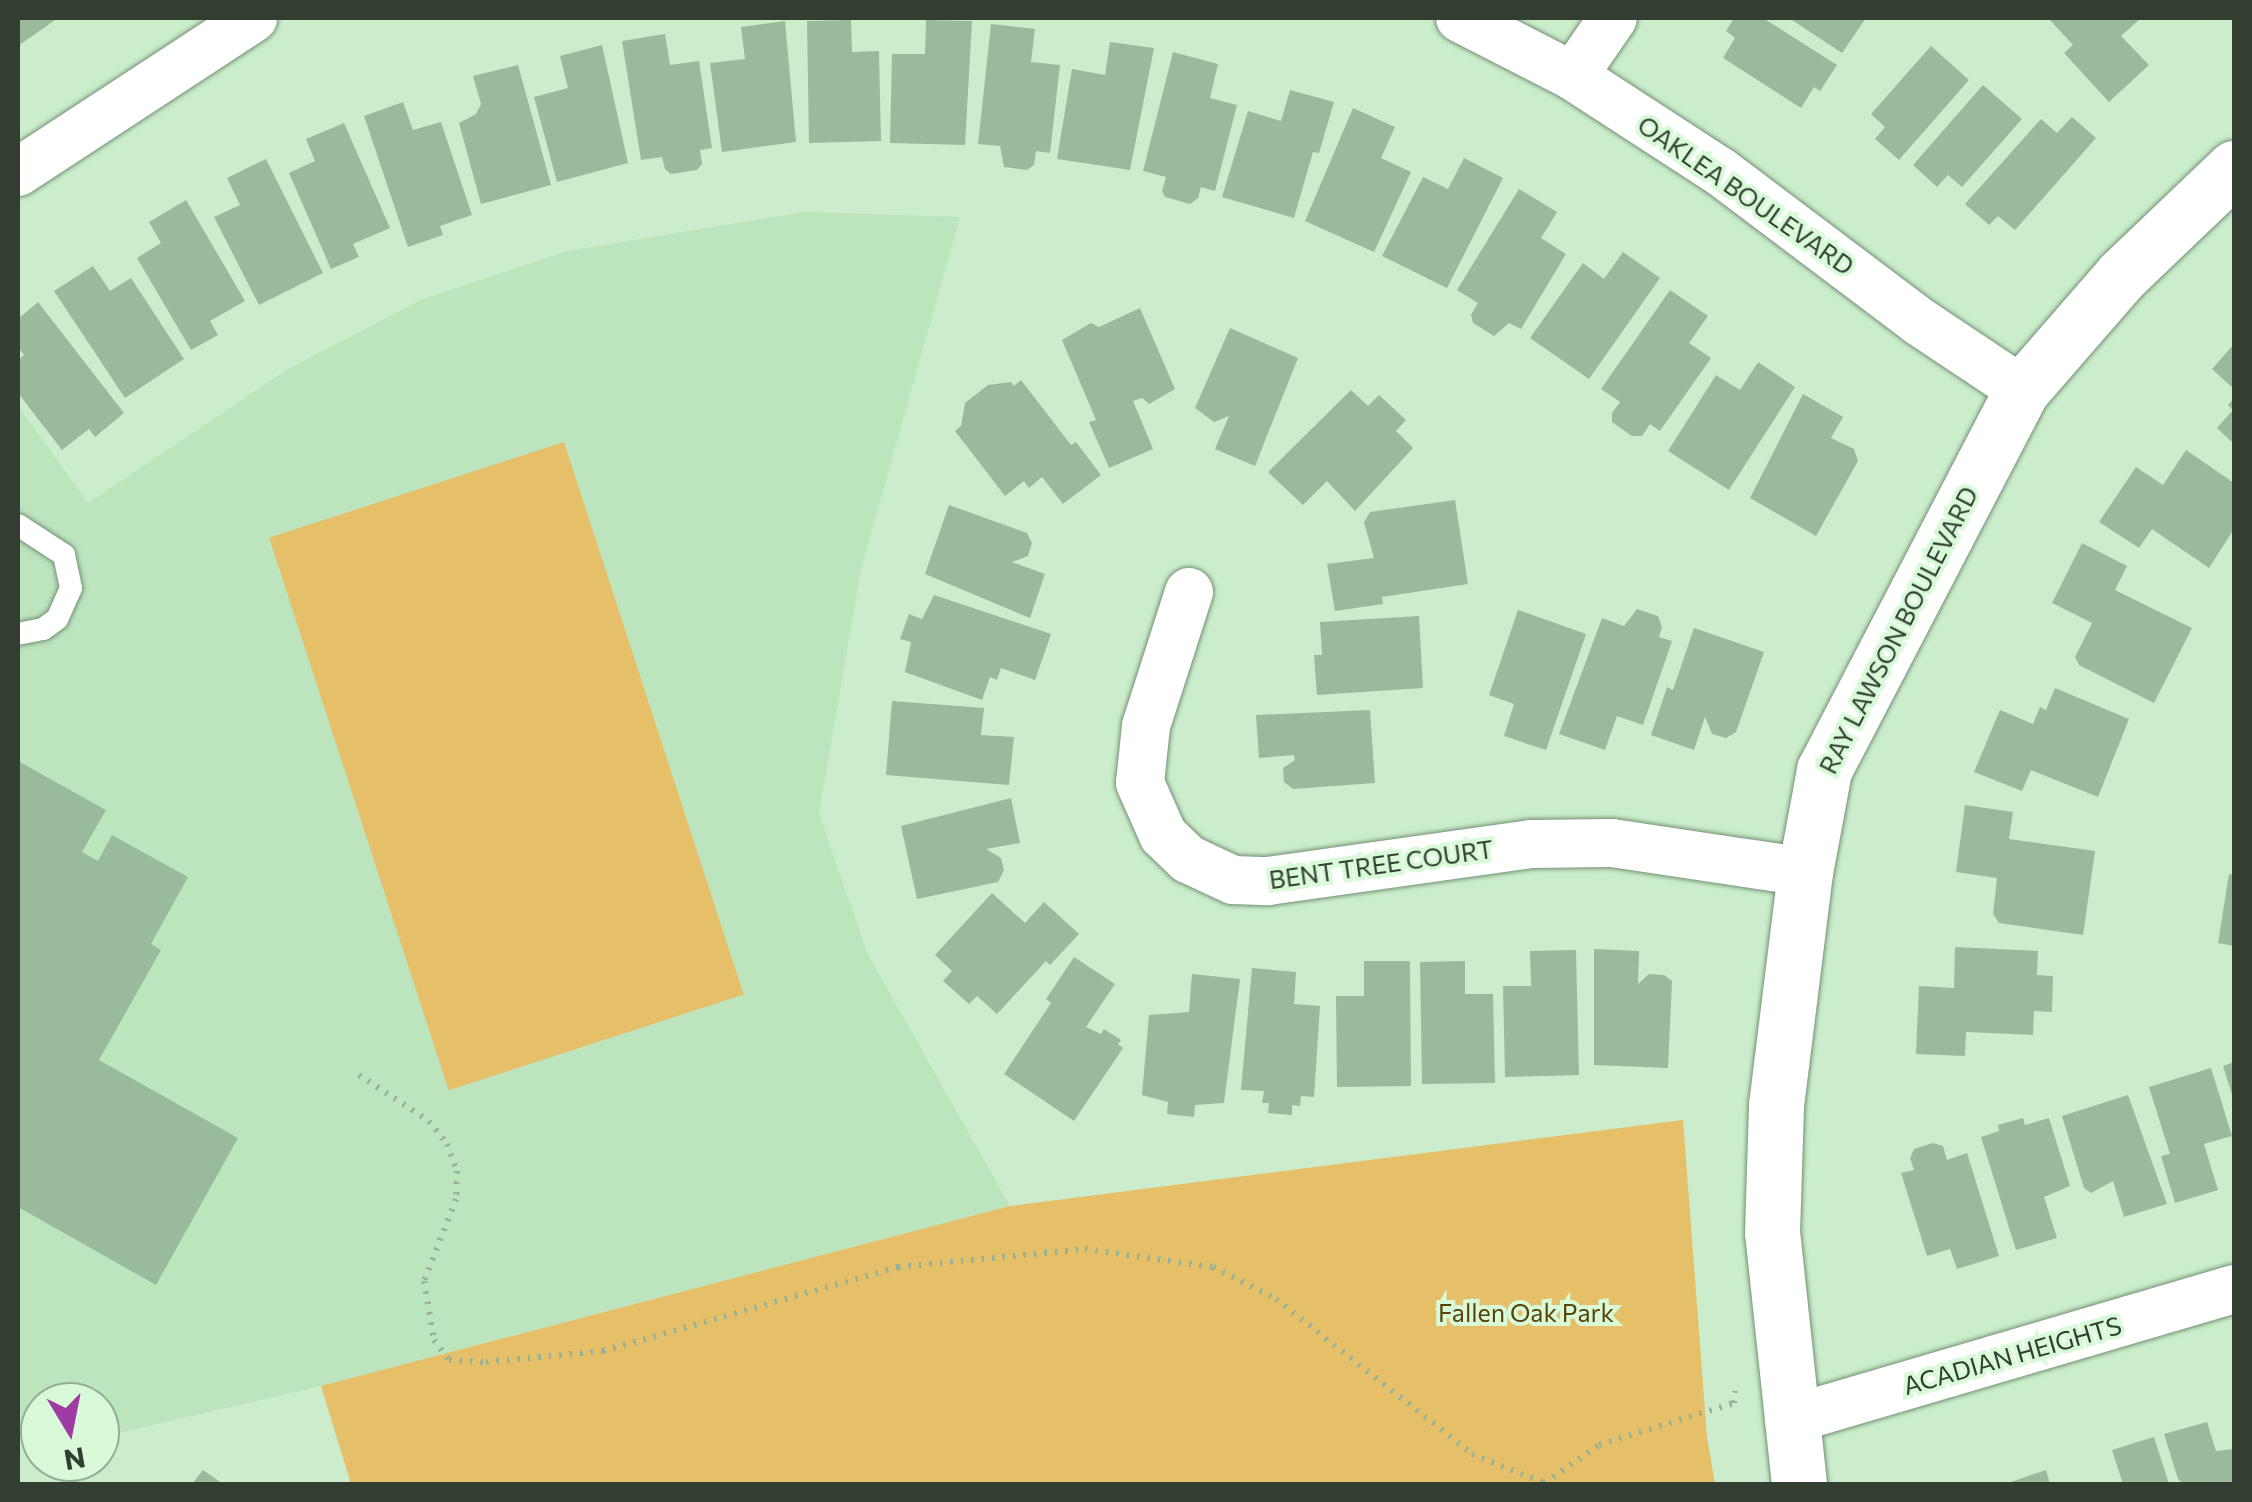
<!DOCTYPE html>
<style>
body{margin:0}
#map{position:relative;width:2252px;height:1502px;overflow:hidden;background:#cbedcb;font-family:Commissioner,sans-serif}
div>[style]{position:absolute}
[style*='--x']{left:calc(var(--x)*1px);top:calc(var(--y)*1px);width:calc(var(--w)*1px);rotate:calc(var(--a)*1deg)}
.built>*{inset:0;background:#bce4bd}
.green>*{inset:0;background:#e6bf69;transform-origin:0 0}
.building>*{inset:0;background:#9abb9b}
.path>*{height:6px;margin-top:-3px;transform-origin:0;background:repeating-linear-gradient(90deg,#97b297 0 2.5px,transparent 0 10.5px)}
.roads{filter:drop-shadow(0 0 2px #729173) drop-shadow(0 0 2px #729173)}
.lane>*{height:22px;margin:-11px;padding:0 11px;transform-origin:11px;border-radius:11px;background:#fff}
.street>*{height:48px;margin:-24px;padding:0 24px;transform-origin:24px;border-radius:24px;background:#fff}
.secondary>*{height:55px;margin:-27.5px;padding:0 27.5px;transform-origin:27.5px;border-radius:27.5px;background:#fff}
span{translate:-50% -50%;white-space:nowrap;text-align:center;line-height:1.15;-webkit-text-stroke:8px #d8fad8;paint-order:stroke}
.street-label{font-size:25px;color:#313e31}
.park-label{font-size:25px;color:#584206}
.frame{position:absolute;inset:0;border:20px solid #313e31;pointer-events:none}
.north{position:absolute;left:20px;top:1382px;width:100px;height:100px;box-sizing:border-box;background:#d8fad8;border:2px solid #95af95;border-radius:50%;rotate:170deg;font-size:28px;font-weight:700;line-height:40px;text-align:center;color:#313e31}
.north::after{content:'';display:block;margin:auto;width:35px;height:45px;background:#9e3ca3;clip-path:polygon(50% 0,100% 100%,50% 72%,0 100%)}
</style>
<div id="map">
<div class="built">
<i style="clip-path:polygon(804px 212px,960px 217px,861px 569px,819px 813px,867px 953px,1010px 1206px,321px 1386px,100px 1437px,100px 1402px,40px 1402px,40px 1441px,18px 1427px,18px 406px,88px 503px,288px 369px,423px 299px,567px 251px)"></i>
</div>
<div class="green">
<i style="left:564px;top:442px;width:581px;height:310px;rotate:72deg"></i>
<i style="clip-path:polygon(1683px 1120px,1707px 1437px,1715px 1484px,351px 1484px,321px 1386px,1010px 1206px)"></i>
</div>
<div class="building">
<i style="clip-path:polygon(18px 18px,58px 18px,18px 46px)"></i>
<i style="clip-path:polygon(1734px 18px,1763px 18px,1837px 65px,1820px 91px,1814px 87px,1801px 108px,1723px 58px,1735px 38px,1726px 31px)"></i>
<i style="clip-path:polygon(1789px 18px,1866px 18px,1842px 53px)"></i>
<i style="clip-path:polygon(2048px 18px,2141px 18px,2121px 36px,2149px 65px,2109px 102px,2064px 53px,2073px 45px)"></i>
<i style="clip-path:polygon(851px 20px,852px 52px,879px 51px,881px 141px,809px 143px,807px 21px)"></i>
<i style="clip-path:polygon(926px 20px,972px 21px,965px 145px,890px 143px,892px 54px,925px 54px)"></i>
<i style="clip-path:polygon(785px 21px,796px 142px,722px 152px,710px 63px,745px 59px,741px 27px)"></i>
<i style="clip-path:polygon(991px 24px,1035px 29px,1031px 62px,1060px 65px,1050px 153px,1036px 151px,1034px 165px,1027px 170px,1004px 167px,1000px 146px,978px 144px)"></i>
<i style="clip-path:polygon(665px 34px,670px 65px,699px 61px,712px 148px,700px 150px,702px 164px,697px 170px,671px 174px,665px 169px,662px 157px,641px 160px,622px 41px)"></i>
<i style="clip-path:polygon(1110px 42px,1154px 48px,1130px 170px,1057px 159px,1072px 69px,1105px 75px)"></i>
<i style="clip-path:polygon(602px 45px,628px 163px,557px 182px,534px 97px,568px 88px,560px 56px)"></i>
<i style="clip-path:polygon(1931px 46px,1969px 80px,1899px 160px,1875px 139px,1885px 127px,1871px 114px)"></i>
<i style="clip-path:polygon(1173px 52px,1218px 64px,1210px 98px,1237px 105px,1215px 191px,1201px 187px,1198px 198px,1190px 204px,1165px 197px,1162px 191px,1166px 177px,1143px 171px)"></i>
<i style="clip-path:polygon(518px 65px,551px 185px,481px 204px,459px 123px,476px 114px,481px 104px,473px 76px)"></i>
<i style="clip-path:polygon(1983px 85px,2022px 119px,1962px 187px,1948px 175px,1937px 187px,1913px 165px)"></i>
<i style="clip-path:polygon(1290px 90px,1334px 102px,1319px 153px,1313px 152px,1294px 218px,1222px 197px,1248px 111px,1281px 121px)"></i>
<i style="clip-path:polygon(403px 102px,413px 130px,441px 122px,472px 215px,440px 226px,443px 235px,408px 247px,364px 116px)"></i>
<i style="clip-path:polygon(1353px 108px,1395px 127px,1381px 158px,1411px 172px,1374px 252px,1305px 221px)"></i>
<i style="clip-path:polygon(2072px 117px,2096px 138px,2015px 230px,1998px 216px,1989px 225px,1965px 204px,2041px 119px,2057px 133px)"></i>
<i style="clip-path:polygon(344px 123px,390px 228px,353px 244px,359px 257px,331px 269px,289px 173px,315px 161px,306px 139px)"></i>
<i style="clip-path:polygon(1464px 158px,1503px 178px,1447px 288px,1382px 256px,1423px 177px,1448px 189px)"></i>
<i style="clip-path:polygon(266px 159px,323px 273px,259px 305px,214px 217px,240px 205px,227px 178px)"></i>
<i style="clip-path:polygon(1519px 189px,1557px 212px,1541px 238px,1566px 254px,1521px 329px,1509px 323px,1494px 336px,1473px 323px,1471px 315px,1478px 303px,1457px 290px)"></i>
<i style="clip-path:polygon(186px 200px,245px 301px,210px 321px,218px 335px,191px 350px,137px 258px,161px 243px,149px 222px)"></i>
<i style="clip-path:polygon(1623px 252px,1660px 278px,1589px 379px,1530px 338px,1583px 263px,1604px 279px)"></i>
<i style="clip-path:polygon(93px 266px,110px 291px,131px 278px,184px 359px,125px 398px,54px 291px)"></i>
<i style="clip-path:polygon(1670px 290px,1708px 316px,1689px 343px,1711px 358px,1660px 431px,1650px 424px,1642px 436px,1632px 436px,1612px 422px,1612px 413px,1620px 402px,1601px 389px)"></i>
<i style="clip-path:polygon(38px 302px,124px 413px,95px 437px,89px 429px,62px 450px,18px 393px,18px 360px,24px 355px,18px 347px,18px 319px)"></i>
<i style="clip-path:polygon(1140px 308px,1175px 389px,1149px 404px,1142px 398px,1133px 401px,1153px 449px,1109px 468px,1089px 422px,1096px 420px,1062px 340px,1091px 323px,1099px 327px)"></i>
<i style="clip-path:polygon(1230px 328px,1298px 358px,1255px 466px,1215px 449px,1229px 416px,1214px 422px,1195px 408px)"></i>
<i style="clip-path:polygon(2234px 344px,2234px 389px,2212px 369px)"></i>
<i style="clip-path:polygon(1758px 362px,1795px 387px,1729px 490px,1668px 451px,1716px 375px,1740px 390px)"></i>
<i style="clip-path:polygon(1021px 380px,1071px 445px,1076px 442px,1101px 475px,1063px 504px,1042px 477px,1029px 488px,1024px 481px,1005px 496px,955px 431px,961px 426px,965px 403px,988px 385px,1011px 382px,1014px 386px)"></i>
<i style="clip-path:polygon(1351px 390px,1368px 406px,1379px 395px,1406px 420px,1396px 431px,1413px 448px,1355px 511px,1327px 481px,1303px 505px,1268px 472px)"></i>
<i style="clip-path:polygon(1803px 394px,1843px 417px,1831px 438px,1854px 449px,1858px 461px,1816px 536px,1750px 498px)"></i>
<i style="clip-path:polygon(2234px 398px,2234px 444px,2217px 428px,2233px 410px,2228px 405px)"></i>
<i style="clip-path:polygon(2186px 450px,2234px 483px,2234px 529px,2209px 568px,2152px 529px,2139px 548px,2099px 522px,2136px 467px,2163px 485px)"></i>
<i style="clip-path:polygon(1455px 500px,1468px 584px,1382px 597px,1383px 604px,1335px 611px,1327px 564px,1374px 558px,1364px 522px,1370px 512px)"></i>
<i style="clip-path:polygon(949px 505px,1027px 533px,1032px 543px,1028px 556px,1012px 562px,1045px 574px,1030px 618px,925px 574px)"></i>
<i style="clip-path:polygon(2082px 543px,2127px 566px,2115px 590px,2192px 628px,2154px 703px,2079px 665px,2075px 657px,2092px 623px,2052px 603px)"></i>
<i style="clip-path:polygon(934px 595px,1051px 634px,1035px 680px,1001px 668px,997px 680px,990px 677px,982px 700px,905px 672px,911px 642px,900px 639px,909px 614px,922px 619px)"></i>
<i style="clip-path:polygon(1637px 609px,1658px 616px,1662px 627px,1659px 637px,1672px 641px,1643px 725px,1617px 716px,1605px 750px,1559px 734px,1602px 618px,1624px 626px)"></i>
<i style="clip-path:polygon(1518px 610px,1586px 634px,1546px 750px,1504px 736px,1514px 704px,1489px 695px)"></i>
<i style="clip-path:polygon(1419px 616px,1423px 688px,1317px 695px,1314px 655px,1322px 655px,1320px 622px)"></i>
<i style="clip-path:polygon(1694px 628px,1764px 652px,1736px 732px,1726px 738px,1712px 734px,1705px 717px,1694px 750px,1651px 735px,1667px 687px,1673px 690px)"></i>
<i style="clip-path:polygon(2055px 688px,2129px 719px,2098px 797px,2031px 770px,2022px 791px,1974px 772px,2000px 710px,2033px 724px,2040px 707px,2046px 710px)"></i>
<i style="clip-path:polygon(892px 701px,984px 708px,981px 735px,1014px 737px,1009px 785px,886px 775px)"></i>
<i style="clip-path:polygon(1370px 710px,1375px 783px,1293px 789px,1284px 782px,1283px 768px,1295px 760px,1294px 755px,1259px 758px,1256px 715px)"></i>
<i style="clip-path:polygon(18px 761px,106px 810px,82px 852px,98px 861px,112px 835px,188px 877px,151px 944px,161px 950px,99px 1060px,238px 1138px,156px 1285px,18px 1207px)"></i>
<i style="clip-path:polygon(1011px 798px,1020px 843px,986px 849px,1001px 858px,1004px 870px,998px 882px,917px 899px,901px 826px)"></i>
<i style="clip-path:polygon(1965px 805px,2013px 812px,2009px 839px,2095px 851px,2083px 935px,1999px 923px,1993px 914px,1997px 878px,1956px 872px)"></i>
<i style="clip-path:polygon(2229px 874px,2234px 875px,2234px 946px,2218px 943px)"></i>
<i style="clip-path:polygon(992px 893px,1025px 923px,1044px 902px,1079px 934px,1050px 965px,1046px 961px,997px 1014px,977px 996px,969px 1004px,943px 981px,952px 971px,935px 955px)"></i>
<i style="clip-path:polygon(1955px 947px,2038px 951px,2037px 975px,2053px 976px,2052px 1012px,2034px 1011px,2033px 1035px,1966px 1032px,1965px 1056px,1916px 1054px,1919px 986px,1954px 988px)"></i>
<i style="clip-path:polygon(1594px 949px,1639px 951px,1638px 984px,1649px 974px,1664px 975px,1672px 981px,1668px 1068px,1594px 1065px)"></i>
<i style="clip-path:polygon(1576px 950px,1579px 1075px,1505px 1077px,1503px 986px,1531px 986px,1530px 951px)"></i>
<i style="clip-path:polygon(1074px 957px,1115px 984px,1086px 1027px,1101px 1034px,1104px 1029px,1121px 1040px,1118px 1044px,1123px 1048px,1074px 1121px,1004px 1074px,1051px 1003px,1046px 999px)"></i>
<i style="clip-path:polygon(1364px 961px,1410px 961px,1411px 1086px,1337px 1087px,1336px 996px,1364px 996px)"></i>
<i style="clip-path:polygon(1465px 961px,1465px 994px,1493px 994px,1495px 1083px,1422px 1084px,1420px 962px)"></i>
<i style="clip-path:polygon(1252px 968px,1296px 972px,1294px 1004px,1320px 1006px,1314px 1097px,1301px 1096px,1300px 1106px,1292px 1105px,1292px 1115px,1268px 1113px,1269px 1103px,1262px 1103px,1264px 1091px,1241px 1090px)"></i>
<i style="clip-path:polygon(1192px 974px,1240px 979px,1224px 1103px,1195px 1105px,1194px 1117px,1167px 1114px,1168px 1102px,1142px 1095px,1149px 1015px,1189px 1012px)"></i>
<i style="clip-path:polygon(2234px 1062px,2234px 1101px,2223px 1066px)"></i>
<i style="clip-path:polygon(2211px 1068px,2232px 1136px,2204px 1144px,2218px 1190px,2175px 1203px,2161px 1156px,2170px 1154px,2149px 1087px)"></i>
<i style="clip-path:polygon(2128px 1095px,2167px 1204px,2124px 1217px,2113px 1181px,2091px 1193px,2084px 1188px,2062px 1116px)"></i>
<i style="clip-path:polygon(2023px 1118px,2025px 1125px,2049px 1118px,2070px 1186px,2044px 1197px,2057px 1238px,2016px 1250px,1981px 1137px,1999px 1131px,1998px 1125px)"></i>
<i style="clip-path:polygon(1933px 1143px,1943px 1146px,1947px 1160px,1967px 1153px,1999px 1256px,1957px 1269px,1950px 1249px,1927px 1256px,1901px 1173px,1914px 1170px,1910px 1158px,1914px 1149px)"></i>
<i style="clip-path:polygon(2207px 1422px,2216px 1451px,2234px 1449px,2234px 1484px,2184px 1484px,2178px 1479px,2164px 1434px)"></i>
<i style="clip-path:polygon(2154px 1437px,2169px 1484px,2123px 1484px,2112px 1450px)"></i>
<i style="clip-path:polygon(203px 1470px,223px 1484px,192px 1484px)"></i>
<i style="clip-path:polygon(2046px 1470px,2050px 1484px,2005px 1484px)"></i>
</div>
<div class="path">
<i style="--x:359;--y:1075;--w:84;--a:33.3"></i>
<i style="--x:429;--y:1121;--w:29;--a:52"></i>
<i style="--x:447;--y:1144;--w:29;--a:70"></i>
<i style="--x:457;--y:1171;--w:28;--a:92"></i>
<i style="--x:456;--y:1199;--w:88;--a:111.3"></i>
<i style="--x:424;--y:1281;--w:60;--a:80.4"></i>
<i style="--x:434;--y:1340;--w:25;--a:53"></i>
<i style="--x:449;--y:1360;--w:37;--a:3"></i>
<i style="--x:486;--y:1362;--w:118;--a:-5.4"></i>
<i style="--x:603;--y:1351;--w:307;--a:-15.9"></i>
<i style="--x:898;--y:1267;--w:188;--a:-5.5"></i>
<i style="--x:1085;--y:1249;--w:129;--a:8"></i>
<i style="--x:1213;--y:1267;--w:71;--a:26.9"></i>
<i style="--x:1276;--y:1299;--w:250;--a:38.3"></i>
<i style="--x:1472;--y:1454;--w:78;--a:21.9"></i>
<i style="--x:1544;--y:1483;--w:67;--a:-34.6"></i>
<i style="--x:1599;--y:1445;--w:141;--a:-17.3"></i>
<i style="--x:1734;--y:1403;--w:12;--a:-85"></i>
</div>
<div class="roads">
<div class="lane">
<i style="--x:18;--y:525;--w:55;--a:33.1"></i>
<i style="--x:64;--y:555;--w:34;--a:78"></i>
<i style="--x:71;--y:588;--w:34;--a:114"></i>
<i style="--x:57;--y:619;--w:17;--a:144"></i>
<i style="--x:43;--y:629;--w:25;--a:169"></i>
</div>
<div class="street">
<i style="--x:1460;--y:18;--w:127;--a:27.2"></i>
<i style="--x:1573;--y:76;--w:176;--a:33"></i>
<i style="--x:1721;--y:172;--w:249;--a:37"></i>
<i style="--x:1920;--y:322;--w:123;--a:33.7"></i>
<i style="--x:1573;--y:76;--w:70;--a:-55.4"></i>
<i style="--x:18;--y:172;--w:281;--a:-33.2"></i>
<i style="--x:1189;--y:592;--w:141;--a:107.8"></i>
<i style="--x:1146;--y:726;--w:57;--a:96"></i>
<i style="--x:1140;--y:783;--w:57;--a:66.1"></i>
<i style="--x:1163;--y:835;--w:35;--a:44"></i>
<i style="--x:1188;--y:859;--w:50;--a:25"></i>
<i style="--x:1233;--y:880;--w:35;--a:2"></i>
<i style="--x:1268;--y:881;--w:266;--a:-8"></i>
<i style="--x:1531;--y:844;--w:81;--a:-0.7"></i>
<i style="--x:1612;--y:843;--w:195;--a:8.5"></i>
<i style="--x:1789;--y:1420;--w:464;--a:-16.4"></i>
</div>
<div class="secondary">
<i style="--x:1799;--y:1484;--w:252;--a:-96.1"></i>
<i style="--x:1772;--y:1233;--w:128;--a:-88.2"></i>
<i style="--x:1776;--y:1105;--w:235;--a:-82.9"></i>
<i style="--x:1805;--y:872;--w:104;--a:-79.4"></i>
<i style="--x:1824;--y:770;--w:428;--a:-62.5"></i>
<i style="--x:2022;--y:390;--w:152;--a:-49"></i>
<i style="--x:2122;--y:275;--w:155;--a:-43.7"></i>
</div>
</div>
<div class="street-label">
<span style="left:1746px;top:195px;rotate:35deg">OAKLEA BOULEVARD</span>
<span style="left:1898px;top:630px;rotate:-63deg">RAY LAWSON BOULEVARD</span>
<span style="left:1381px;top:864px;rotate:-8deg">BENT TREE COURT</span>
<span style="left:2012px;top:1355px;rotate:-16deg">ACADIAN HEIGHTS</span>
</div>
<div class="park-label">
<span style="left:1526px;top:1312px">Fallen Oak Park</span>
</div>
<div class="frame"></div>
<div class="north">N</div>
</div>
